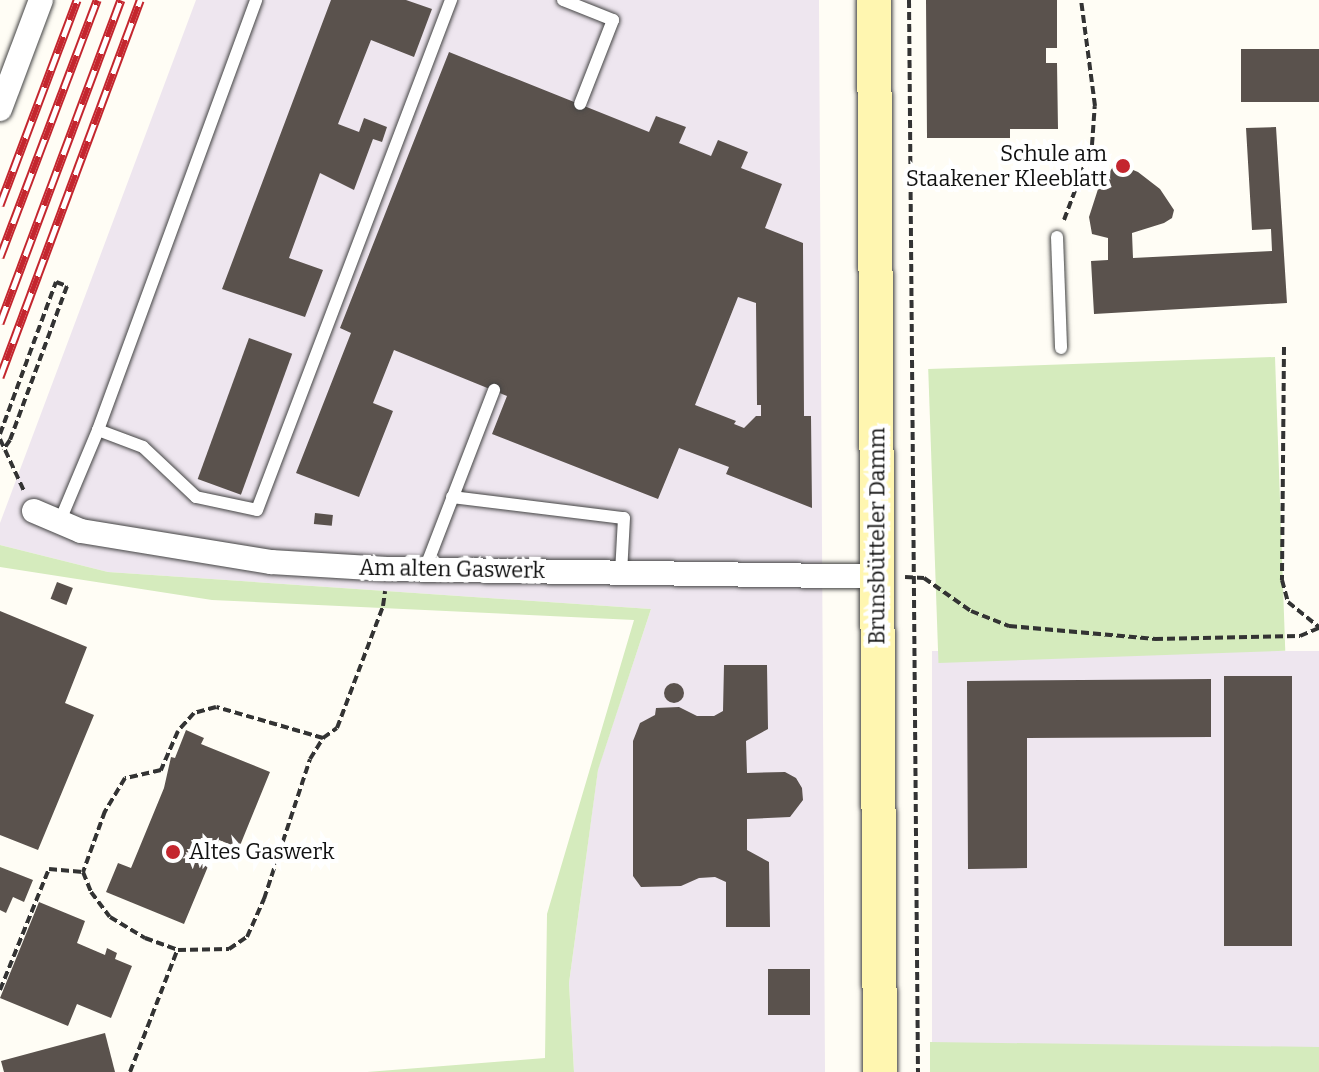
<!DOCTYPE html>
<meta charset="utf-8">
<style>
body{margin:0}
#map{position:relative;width:1319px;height:1072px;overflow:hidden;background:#fffdf5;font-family:Bitter,serif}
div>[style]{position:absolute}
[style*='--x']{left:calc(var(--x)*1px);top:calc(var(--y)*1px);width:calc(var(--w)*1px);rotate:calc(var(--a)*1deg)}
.industrial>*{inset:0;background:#eee6ef;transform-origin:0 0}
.green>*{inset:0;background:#d5ebbd;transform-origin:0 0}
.building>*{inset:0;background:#5a524d;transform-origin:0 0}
.round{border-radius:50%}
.path>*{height:4px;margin-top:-2px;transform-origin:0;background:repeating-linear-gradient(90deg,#333 0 8px,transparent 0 12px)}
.roads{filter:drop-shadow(0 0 2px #444) drop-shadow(0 0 2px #444)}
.lane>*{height:12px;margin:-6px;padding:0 6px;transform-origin:6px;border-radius:6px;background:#fff}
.street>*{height:24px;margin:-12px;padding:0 12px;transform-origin:12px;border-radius:12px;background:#fff}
.secondary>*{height:34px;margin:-17px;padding:0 17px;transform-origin:17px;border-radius:17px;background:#fff6b0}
.rail>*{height:9px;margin-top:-4.5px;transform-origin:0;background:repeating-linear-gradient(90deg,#fff 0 18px,#c4262e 0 36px);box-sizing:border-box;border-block:2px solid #c4262e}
.dots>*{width:22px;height:22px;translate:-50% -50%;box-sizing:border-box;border:4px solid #fff;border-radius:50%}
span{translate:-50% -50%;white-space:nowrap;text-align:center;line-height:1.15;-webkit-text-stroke:8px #fff;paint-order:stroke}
.poi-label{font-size:22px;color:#111}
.right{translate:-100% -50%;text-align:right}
.left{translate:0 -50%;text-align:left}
.street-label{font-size:22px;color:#111}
</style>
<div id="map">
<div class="industrial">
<i style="clip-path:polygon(196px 0,819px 0,825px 1072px,574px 1072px,569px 983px,598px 769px,651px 609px,108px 572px,0 545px,0 523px)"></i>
<i style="left:1319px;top:651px;width:396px;height:387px;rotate:90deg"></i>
</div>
<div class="green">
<i style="left:1275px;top:357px;width:294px;height:347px;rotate:88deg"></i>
<i style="clip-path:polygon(0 545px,108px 572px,651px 609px,598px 770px,569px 983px,574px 1072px,367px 1072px,545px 1058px,547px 914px,634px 620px,212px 600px,0 567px)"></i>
<i style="clip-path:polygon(930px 1042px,1319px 1047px,1319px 1072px,930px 1072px)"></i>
</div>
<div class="building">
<i style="clip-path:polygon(331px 0,406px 0,432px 9px,414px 57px,371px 40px,338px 124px,359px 132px,364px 118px,387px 127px,382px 142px,373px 139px,354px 190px,320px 173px,289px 258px,323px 270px,305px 317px,222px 289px)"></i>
<i style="clip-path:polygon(926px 0,1057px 0,1057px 48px,1046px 48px,1046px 63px,1057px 63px,1058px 129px,1010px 129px,1010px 138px,927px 138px)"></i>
<i style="left:1319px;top:49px;width:53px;height:78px;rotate:90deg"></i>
<i style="clip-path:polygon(evenodd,449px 52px,649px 132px,656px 116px,686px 127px,679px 143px,711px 156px,718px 140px,748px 152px,741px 168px,782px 184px,765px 228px,803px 243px,804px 416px,811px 416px,812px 508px,726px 474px,729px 467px,679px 448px,658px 499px,492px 434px,507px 396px,394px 350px,373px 403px,393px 411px,359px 497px,296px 473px,351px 333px,340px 328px,449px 52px,738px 297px,756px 303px,757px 405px,761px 405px,761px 416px,756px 416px,744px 428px,734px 424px,736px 421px,695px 405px,738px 297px)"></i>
<i style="clip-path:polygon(1276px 127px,1287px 303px,1094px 314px,1091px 261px,1108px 260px,1108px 238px,1092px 234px,1089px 217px,1099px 186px,1113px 167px,1121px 165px,1138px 172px,1160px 189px,1174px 210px,1172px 218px,1164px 223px,1132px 233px,1133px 258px,1272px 251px,1271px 229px,1252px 230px,1246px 128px)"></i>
<i style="left:249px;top:338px;width:46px;height:150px;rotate:20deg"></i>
<i style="left:315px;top:513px;width:18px;height:11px;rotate:6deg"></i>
<i style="left:57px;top:582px;width:17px;height:18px;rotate:21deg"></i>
<i style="clip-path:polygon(0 611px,87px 647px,65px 703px,94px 715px,38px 850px,0 835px)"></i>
<i style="clip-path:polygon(724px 665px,767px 665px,768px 729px,746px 741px,747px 773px,785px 772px,796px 778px,802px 788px,803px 800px,790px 817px,747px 819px,747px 850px,769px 862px,770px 927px,726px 927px,726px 882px,715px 877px,699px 878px,681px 886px,641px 887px,633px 876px,633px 741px,640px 723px,655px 715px,656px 708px,679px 707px,697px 716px,714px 716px,723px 711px)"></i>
<i style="left:1224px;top:676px;width:68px;height:270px"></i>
<i style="clip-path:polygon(1211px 679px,1211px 737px,1027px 738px,1027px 868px,968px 869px,967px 681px)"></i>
<i class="round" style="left:664px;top:683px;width:20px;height:20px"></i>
<i style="clip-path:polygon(186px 730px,204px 738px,201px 744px,270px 772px,239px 848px,219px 840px,184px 924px,106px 892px,118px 863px,131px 868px,164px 788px,171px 757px,175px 758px)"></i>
<i style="clip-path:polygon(0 867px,33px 880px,24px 902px,13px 897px,6px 913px,0 910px)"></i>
<i style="clip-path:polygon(39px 902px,85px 921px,77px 943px,105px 955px,107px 948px,117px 953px,115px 959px,132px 966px,111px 1018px,77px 1004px,68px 1026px,0 998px)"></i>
<i style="left:768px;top:969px;width:42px;height:46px"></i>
<i style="clip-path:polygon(105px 1033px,115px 1072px,4px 1072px,1px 1061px)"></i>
</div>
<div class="path">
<i style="--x:909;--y:0;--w:1072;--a:89.52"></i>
<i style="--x:1064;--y:220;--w:80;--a:-69.5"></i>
<i style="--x:1092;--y:145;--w:39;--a:-86"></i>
<i style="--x:1095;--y:106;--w:107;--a:-97.5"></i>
<i style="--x:1284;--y:347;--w:233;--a:90.5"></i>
<i style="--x:1282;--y:580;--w:23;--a:75"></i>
<i style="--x:1288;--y:602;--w:40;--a:39"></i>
<i style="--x:0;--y:434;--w:162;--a:-69.8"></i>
<i style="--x:56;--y:282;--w:12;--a:20"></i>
<i style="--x:67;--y:286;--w:164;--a:110.3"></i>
<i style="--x:10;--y:440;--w:12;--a:125"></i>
<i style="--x:0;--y:439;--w:57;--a:65.2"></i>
<i style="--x:905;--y:577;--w:19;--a:3"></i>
<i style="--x:924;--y:578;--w:57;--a:35.1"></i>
<i style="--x:971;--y:611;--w:41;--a:21.5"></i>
<i style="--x:1009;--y:626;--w:147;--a:5.1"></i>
<i style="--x:1155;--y:639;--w:145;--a:-1.2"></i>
<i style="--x:1300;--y:636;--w:21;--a:-23"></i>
<i style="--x:323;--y:738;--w:111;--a:-163.8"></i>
<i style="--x:216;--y:707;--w:23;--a:165"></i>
<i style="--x:194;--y:713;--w:24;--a:132"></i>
<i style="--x:178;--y:731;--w:43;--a:113.6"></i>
<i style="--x:161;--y:770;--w:37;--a:167"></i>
<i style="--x:125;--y:778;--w:39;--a:121"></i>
<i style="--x:105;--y:811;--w:65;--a:109.8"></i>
<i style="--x:83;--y:872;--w:22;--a:68"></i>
<i style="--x:91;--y:892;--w:31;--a:53"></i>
<i style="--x:110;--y:917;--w:41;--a:31"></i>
<i style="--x:145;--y:938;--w:35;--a:20"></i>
<i style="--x:178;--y:950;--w:51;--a:-1.1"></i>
<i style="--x:229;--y:949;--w:22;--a:-34"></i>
<i style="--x:247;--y:937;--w:42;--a:-65.9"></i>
<i style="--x:264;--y:899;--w:147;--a:-71.8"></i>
<i style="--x:310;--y:759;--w:25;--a:-58"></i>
<i style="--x:323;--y:738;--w:17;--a:-36"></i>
<i style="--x:337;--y:728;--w:130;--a:-69.3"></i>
<i style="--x:383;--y:606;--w:15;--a:-82"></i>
<i style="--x:0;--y:990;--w:131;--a:-68"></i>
<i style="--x:49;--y:869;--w:34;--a:5"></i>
<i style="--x:130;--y:1072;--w:130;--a:-68.8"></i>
</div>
<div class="roads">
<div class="lane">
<i style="--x:563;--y:0;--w:54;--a:21.8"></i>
<i style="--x:613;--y:20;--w:90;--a:111.4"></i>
<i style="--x:1057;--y:237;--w:111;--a:87.9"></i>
<i style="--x:98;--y:430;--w:48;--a:20.7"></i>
<i style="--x:143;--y:447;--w:73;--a:43.3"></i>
<i style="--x:196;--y:497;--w:62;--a:12"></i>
<i style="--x:257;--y:510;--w:546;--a:-69.17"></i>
<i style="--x:452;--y:497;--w:173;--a:7"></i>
<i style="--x:624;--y:518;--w:55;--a:93.1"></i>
<i style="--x:59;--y:523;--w:101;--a:-67.2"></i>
<i style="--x:98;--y:430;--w:458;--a:-69.8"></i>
<i style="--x:425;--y:569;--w:192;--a:-68.9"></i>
</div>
<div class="street">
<i style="--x:0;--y:109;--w:116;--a:-69.4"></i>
<i style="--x:34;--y:511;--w:51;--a:23.1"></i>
<i style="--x:81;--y:531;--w:193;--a:9.3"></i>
<i style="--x:271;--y:562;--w:116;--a:3.5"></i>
<i style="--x:387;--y:569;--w:490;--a:0.9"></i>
</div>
<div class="secondary">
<i style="--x:874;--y:0;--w:1072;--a:89.68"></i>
</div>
</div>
<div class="rail">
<i style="--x:0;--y:205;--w:219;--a:-69.4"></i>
<i style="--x:0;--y:257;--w:275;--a:-69.3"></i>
<i style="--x:0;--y:323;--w:345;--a:-69.5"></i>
<i style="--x:0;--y:377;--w:402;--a:-69.6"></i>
</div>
<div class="dots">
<i style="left:1123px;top:166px;background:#c4262e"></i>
<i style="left:173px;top:852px;background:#c4262e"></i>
</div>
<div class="poi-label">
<span class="right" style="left:1107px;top:166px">Schule am<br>Staakener Kleeblatt</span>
<span class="left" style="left:189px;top:852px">Altes Gaswerk</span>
</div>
<div class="street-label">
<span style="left:877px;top:536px;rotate:-90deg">Brunsbütteler Damm</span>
<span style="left:452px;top:569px;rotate:1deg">Am alten Gaswerk</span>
</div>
</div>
